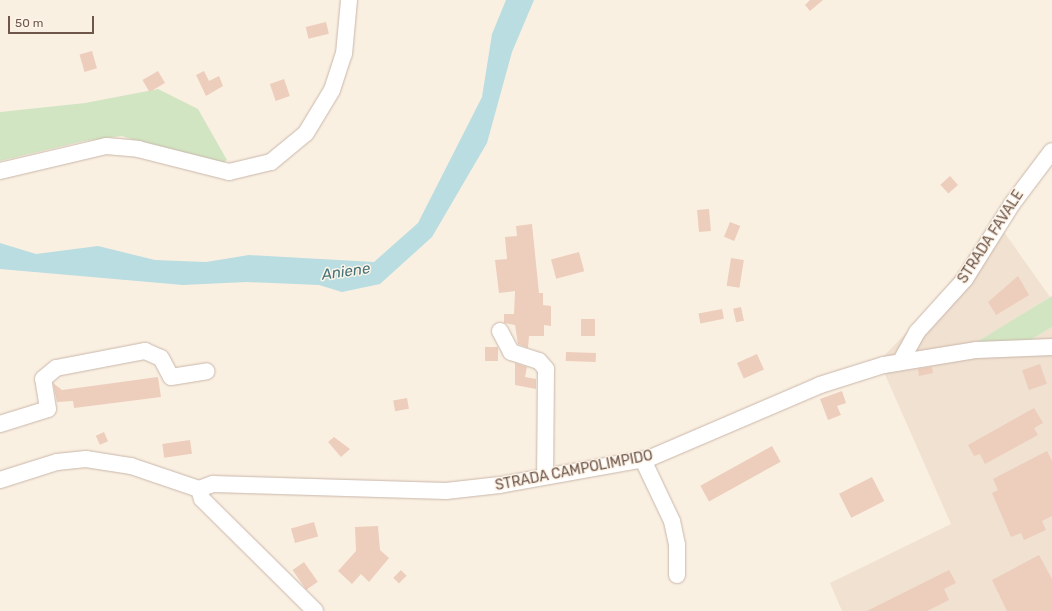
<!DOCTYPE html>
<style>
body{margin:0}
#map{position:relative;width:1052px;height:611px;overflow:hidden;background:#faf0e2;font-family:Rubik,sans-serif}
div>[style]{position:absolute}
[style*='--x']{left:calc(var(--x)*1px);top:calc(var(--y)*1px);width:calc(var(--w)*1px);rotate:calc(var(--a)*1deg)}
.residential>*{inset:0;background:#f1e1d1}
.green>*{inset:0;background:#d2e5c2}
.water>*{inset:0;background:#b9dde1}
.building>*{inset:0;background:#edcdbc;transform-origin:0 0}
.roads{filter:drop-shadow(0 0 1px #c9b7aa) drop-shadow(0 0 1px #c9b7aa)}
.minor>*{height:16px;margin:-8px;padding:0 8px;transform-origin:8px;border-radius:8px;background:#fff}
span{translate:-50% -50%;white-space:nowrap;text-align:center;line-height:1.15;-webkit-text-stroke:3px #fdf4e8;paint-order:stroke}
.street-label{font-size:14px;color:#6f564b}
.water-label{font-size:15px;color:#44737a;font-style:italic}
.scale{position:absolute;left:8px;top:16px;width:86px;height:18px;box-sizing:border-box;border:2px solid #6f564b;border-top:0;padding-left:5px;font-size:12px;line-height:14px;white-space:nowrap;color:#6f564b;-webkit-text-stroke:3px #fdf4e8;paint-order:stroke}
</style>
<div id="map">
<div class="residential">
<i style="clip-path:polygon(994px 218px,1050px 297px,973px 345px,1024px 344px,1052px 327px,1052px 611px,842px 611px,830px 583px,951px 524px,879px 361px,938px 300px)"></i>
</div>
<div class="green">
<i style="clip-path:polygon(158px 89px,198px 109px,227px 160px,216px 168px,122px 136px,84px 141px,0 161px,0 112px,85px 103px)"></i>
<i style="clip-path:polygon(1052px 296px,1052px 327px,1024px 344px,972px 345px)"></i>
</div>
<div class="water">
<i style="clip-path:polygon(506px 0,534px 0,512px 52px,487px 143px,432px 237px,380px 284px,342px 292px,319px 285px,246px 282px,183px 285px,0 269px,0 243px,36px 254px,98px 246px,155px 260px,206px 262px,249px 255px,374px 262px,418px 223px,482px 97px,492px 34px)"></i>
</div>
<div class="building">
<i style="clip-path:polygon(810px 0,823px 0,810px 11px,805px 5px)"></i>
<i style="left:326px;top:22px;width:12px;height:21px;rotate:76deg"></i>
<i style="left:92px;top:51px;width:18px;height:13px;rotate:74deg"></i>
<i style="left:158px;top:71px;width:14px;height:18px;rotate:60deg"></i>
<i style="clip-path:polygon(204px 71px,209px 81px,219px 76px,223px 86px,206px 96px,196px 75px)"></i>
<i style="left:284px;top:79px;width:18px;height:15px;rotate:71deg"></i>
<i style="left:950px;top:176px;width:12px;height:13px;rotate:48deg"></i>
<i style="left:709px;top:209px;width:22px;height:12px;rotate:85deg"></i>
<i style="left:730px;top:222px;width:11px;height:16px;rotate:22deg"></i>
<i style="clip-path:polygon(532px 224px,539px 293px,543px 293px,543px 305px,551px 306px,551px 326px,544px 325px,544px 336px,529px 336px,528px 348px,518px 344px,515px 325px,504px 323px,504px 314px,514px 314px,515px 291px,499px 293px,495px 260px,507px 259px,505px 237px,517px 236px,516px 226px)"></i>
<i style="left:579px;top:252px;width:20px;height:29px;rotate:75deg"></i>
<i style="left:731px;top:258px;width:13px;height:28px;rotate:9deg"></i>
<i style="clip-path:polygon(1018px 276px,1029px 295px,996px 315px,988px 302px)"></i>
<i style="left:741px;top:307px;width:14px;height:8px;rotate:78deg"></i>
<i style="left:722px;top:309px;width:10px;height:24px;rotate:79deg"></i>
<i style="left:581px;top:319px;width:14px;height:17px"></i>
<i style="left:498px;top:347px;width:14px;height:13px;rotate:90deg"></i>
<i style="left:566px;top:352px;width:30px;height:9px;rotate:2deg"></i>
<i style="left:757px;top:354px;width:17px;height:22px;rotate:66deg"></i>
<i style="clip-path:polygon(515px 363px,527px 367px,525px 377px,536px 379px,536px 389px,515px 385px)"></i>
<i style="left:1040px;top:364px;width:21px;height:19px;rotate:71deg"></i>
<i style="clip-path:polygon(932px 367px,933px 373px,919px 376px,918px 369px)"></i>
<i style="clip-path:polygon(158px 377px,161px 397px,74px 408px,73px 401px,57px 402px,53px 383px,62px 390px)"></i>
<i style="clip-path:polygon(842px 391px,846px 403px,837px 406px,841px 415px,828px 420px,820px 399px)"></i>
<i style="left:407px;top:398px;width:11px;height:14px;rotate:80deg"></i>
<i style="clip-path:polygon(1034px 408px,1043px 423px,1034px 428px,1038px 435px,985px 464px,980px 454px,974px 456px,968px 445px)"></i>
<i style="left:104px;top:432px;width:10px;height:9px;rotate:66deg"></i>
<i style="clip-path:polygon(334px 437px,350px 449px,341px 457px,328px 442px)"></i>
<i style="left:190px;top:440px;width:14px;height:28px;rotate:82deg"></i>
<i style="left:772px;top:446px;width:18px;height:82px;rotate:61deg"></i>
<i style="clip-path:polygon(1047px 451px,1052px 461px,1052px 516px,1042px 521px,1046px 530px,1024px 540px,1021px 533px,1011px 537px,992px 493px,998px 490px,993px 479px)"></i>
<i style="left:872px;top:477px;width:27px;height:37px;rotate:63deg"></i>
<i style="left:314px;top:522px;width:15px;height:24px;rotate:74deg"></i>
<i style="clip-path:polygon(378px 526px,380px 550px,389px 558px,369px 582px,361px 574px,352px 584px,338px 571px,356px 551px,355px 527px)"></i>
<i style="clip-path:polygon(1039px 555px,1052px 579px,1052px 611px,1007px 611px,992px 580px)"></i>
<i style="left:304px;top:562px;width:24px;height:14px;rotate:55deg"></i>
<i style="left:401px;top:570px;width:8px;height:11px;rotate:45deg"></i>
<i style="clip-path:polygon(949px 570px,956px 583px,944px 589px,949px 600px,927px 611px,867px 611px)"></i>
</div>
<div class="roads">
<div class="minor">
<i style="--x:0;--y:171;--w:109;--a:-13.3"></i>
<i style="--x:106;--y:146;--w:32;--a:5"></i>
<i style="--x:138;--y:149;--w:94;--a:14.2"></i>
<i style="--x:229;--y:172;--w:43;--a:-13.4"></i>
<i style="--x:271;--y:162;--w:45;--a:-39.6"></i>
<i style="--x:306;--y:133;--w:50;--a:-58.8"></i>
<i style="--x:332;--y:90;--w:38;--a:-72"></i>
<i style="--x:344;--y:54;--w:54;--a:-84.7"></i>
<i style="--x:500;--y:331;--w:24;--a:62"></i>
<i style="--x:511;--y:352;--w:29;--a:18"></i>
<i style="--x:539;--y:361;--w:11;--a:49"></i>
<i style="--x:546;--y:369;--w:107;--a:90.5"></i>
<i style="--x:901;--y:361;--w:33;--a:-61"></i>
<i style="--x:917;--y:332;--w:72;--a:-47.8"></i>
<i style="--x:965;--y:279;--w:89;--a:-57.9"></i>
<i style="--x:1012;--y:204;--w:66;--a:-53"></i>
<i style="--x:0;--y:424;--w:50;--a:-17.4"></i>
<i style="--x:48;--y:409;--w:30;--a:-99"></i>
<i style="--x:43;--y:379;--w:17;--a:-40"></i>
<i style="--x:56;--y:368;--w:91;--a:-10.8"></i>
<i style="--x:145;--y:351;--w:17;--a:24"></i>
<i style="--x:161;--y:358;--w:21;--a:62"></i>
<i style="--x:171;--y:377;--w:36;--a:-9"></i>
<i style="--x:643;--y:460;--w:68;--a:64.6"></i>
<i style="--x:672;--y:521;--w:25;--a:78"></i>
<i style="--x:677;--y:545;--w:30;--a:90"></i>
<i style="--x:0;--y:480;--w:60;--a:-17.5"></i>
<i style="--x:57;--y:462;--w:29;--a:-6"></i>
<i style="--x:86;--y:459;--w:46;--a:8.8"></i>
<i style="--x:131;--y:466;--w:72;--a:18.7"></i>
<i style="--x:199;--y:489;--w:15;--a:-20"></i>
<i style="--x:213;--y:484;--w:233;--a:1.7"></i>
<i style="--x:446;--y:491;--w:54;--a:-6.3"></i>
<i style="--x:500;--y:485;--w:152;--a:-10.2"></i>
<i style="--x:650;--y:458;--w:185;--a:-23.2"></i>
<i style="--x:820;--y:385;--w:67;--a:-17.4"></i>
<i style="--x:884;--y:365;--w:94;--a:-9.2"></i>
<i style="--x:977;--y:350;--w:75;--a:-2.3"></i>
<i style="--x:199;--y:489;--w:10;--a:73"></i>
<i style="--x:202;--y:499;--w:159;--a:44.7"></i>
</div>
</div>
<div class="street-label">
<span style="left:991px;top:237px;rotate:-57deg">STRADA FAVALE</span>
<span style="left:574px;top:471px;rotate:-11deg">STRADA CAMPOLIMPIDO</span>
</div>
<div class="water-label">
<span style="left:346px;top:272px;rotate:-8deg">Aniene</span>
</div>
<div class="scale">50 m</div>
</div>
